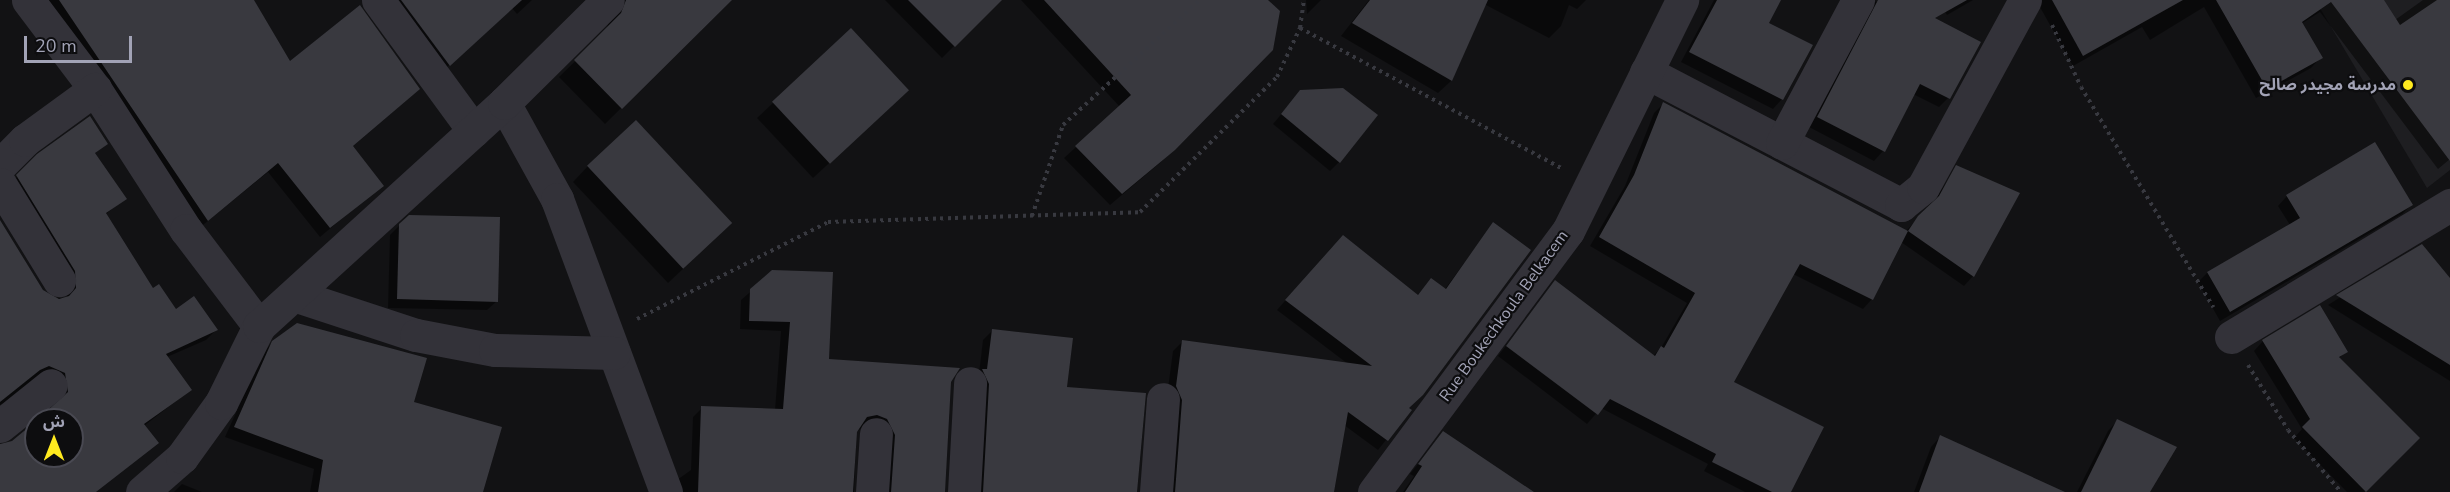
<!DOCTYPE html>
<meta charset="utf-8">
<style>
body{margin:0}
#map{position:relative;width:2450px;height:492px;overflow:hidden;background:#121214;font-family:"Nunito Sans","Noto Sans Arabic",sans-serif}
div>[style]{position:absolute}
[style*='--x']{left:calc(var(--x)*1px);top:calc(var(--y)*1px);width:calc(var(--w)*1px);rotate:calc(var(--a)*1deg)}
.built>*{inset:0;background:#1e1e21}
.shadow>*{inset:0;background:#0007}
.building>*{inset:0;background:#39393f;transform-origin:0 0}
.path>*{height:4px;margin-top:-2px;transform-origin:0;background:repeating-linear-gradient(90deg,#383940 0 3px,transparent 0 7.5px)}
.minor>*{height:33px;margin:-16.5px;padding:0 16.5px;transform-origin:16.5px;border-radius:16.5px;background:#333239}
.dots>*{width:16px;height:16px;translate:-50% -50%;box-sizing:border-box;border:3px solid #0d0d0f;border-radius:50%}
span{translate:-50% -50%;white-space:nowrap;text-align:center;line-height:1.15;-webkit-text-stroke:4.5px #0d0d0f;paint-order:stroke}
.poi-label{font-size:16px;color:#a2a3b6;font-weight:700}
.right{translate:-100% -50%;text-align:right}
.street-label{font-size:16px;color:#a2a3b6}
.north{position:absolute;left:24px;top:408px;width:60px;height:60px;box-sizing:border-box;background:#0d0d0f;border:2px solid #494952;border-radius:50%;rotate:0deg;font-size:16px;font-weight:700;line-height:24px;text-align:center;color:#a2a3b6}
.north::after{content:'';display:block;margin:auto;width:21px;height:27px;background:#ffea1f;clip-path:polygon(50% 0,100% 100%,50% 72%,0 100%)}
.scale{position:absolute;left:24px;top:36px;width:108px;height:27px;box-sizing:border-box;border:3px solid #a2a3b6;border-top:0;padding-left:8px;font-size:18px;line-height:21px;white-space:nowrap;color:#a2a3b6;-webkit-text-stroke:4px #0d0d0f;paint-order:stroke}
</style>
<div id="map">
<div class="built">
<i style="clip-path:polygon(2315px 0,2450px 0,2450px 170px,2427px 188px)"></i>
</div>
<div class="shadow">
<i style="clip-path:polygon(44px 0,252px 0,290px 63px,409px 98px,352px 147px,382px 185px,320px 237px,268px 172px,198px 229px)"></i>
<i style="clip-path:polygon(381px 0,532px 0,517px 14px,512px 8px,436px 77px)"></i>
<i style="clip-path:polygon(624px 0,730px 0,605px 124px,559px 77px,606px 31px,611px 13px)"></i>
<i style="clip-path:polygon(885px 0,1000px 0,942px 58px)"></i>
<i style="clip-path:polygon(1021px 0,1266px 0,1272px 49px,1161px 162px,1110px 205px,1064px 158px,1120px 107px)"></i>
<i style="clip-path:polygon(1306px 0,1321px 0,1307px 14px)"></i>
<i style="clip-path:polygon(1369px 0,1586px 0,1577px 9px,1569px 5px,1561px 26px,1549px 38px,1484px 4px,1451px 81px,1438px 93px,1341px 36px)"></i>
<i style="clip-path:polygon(1714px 0,1779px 0,1767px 23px,1782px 99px,1773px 109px,1681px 62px)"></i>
<i style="clip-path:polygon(1898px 0,1948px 98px,1939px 107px,1913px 94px,1883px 151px,1874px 161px,1809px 127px,1874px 2px)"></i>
<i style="clip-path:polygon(1938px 0,1973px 0,1947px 15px)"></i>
<i style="clip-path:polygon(2036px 0,2382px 0,2395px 20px,2423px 0,2450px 0,2450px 159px,2438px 169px,2320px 12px,2301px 24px,2321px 57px,2311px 68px,2256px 98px,2204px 7px,2150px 40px,2142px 27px,2073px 66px)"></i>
<i style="clip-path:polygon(1300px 92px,1339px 162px,1330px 171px,1273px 124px)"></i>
<i style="clip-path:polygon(773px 103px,891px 106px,813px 178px,757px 118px)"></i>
<i style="clip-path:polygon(1663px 104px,1905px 232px,1931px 205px,1957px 167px,1973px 276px,1964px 286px,1901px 242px,1872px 299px,1863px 309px,1793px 274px,1732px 382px,1790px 492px,1745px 492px,1704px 471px,1708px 464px,1601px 408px,1587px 424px,1498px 356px,1555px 282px,1653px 356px,1661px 348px,1687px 303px,1590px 246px,1625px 186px,1654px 113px)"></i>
<i style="clip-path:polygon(106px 143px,94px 154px,125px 198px,105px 215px,152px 290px,176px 311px,216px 330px,206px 340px,167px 357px,190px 390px,144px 426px,157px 443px,96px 492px,0 492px,0 444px,12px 442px,36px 422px,36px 456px,72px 456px,72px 420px,38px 420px,59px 402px,56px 382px,0 405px,0 223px,42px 291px,50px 298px,67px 298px,66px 281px,8px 186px,38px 155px)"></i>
<i style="clip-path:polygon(588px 166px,715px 239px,668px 283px,573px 182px)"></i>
<i style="clip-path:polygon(2287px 196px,2411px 205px,2402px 214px,2220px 321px,2198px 282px,2207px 273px,2290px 225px,2278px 206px)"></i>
<i style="clip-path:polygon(1493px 224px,1407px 408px,1410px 410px,1378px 450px,1344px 425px,1331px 492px,1167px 492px,1167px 396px,1173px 351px,1183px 341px,1348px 364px,1277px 310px,1333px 246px,1417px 296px,1431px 280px,1445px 289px)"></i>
<i style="clip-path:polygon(400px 225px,497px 301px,487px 310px,388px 308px,390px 235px)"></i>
<i style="clip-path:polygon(2422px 246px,2450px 280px,2450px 381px,2328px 305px)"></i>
<i style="clip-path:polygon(773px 272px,827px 360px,950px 382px,944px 492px,882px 492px,867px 424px,856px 432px,854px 492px,676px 492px,677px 480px,691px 470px,693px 417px,702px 408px,775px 410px,781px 331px,740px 329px,741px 300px)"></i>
<i style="clip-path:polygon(992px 331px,1066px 389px,1136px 492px,974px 492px,979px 374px,983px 340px)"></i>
<i style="clip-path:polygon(2263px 341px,2346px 351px,2339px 358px,2418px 438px,2364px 492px,2347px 492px,2294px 438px,2302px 429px,2254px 351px)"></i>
<i style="clip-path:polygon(273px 342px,412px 403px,482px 492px,310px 492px,314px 469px,225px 437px,263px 353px)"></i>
<i style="clip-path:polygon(2117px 421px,2149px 492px,2077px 492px,2108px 431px)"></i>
<i style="clip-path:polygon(1443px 432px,1532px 492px,1403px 492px,1414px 476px,1410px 474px)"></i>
<i style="clip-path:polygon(1940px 437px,2063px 492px,1914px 492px,1931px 447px)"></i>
<i style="clip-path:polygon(182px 484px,202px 492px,174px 492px)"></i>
</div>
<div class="building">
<i style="clip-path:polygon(59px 0,254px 0,290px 61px,360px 5px,420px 89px,353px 146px,384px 186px,330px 228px,278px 163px,208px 221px)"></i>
<i style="clip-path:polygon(401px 0,522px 0,450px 66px)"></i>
<i style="clip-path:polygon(626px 0,732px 0,622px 109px,574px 60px,621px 13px)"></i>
<i style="clip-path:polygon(908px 0,1002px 0,955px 47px)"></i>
<i style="clip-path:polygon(1044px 0,1268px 0,1280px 11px,1273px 50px,1175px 150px,1122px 194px,1075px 146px,1131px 95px)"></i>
<i style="clip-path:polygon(1370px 0,1488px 0,1452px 81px,1352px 23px)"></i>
<i style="clip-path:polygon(1717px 0,1781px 0,1769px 23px,1813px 45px,1783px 100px,1689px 52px)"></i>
<i style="clip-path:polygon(1878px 0,1967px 0,1935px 18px,1981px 42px,1950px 99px,1920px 84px,1885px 152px,1817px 117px)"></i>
<i style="clip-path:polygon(2052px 0,2183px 0,2083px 56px)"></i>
<i style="clip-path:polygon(2216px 0,2384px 0,2400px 25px,2437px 0,2450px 0,2450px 161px,2331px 2px,2302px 22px,2323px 58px,2267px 89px)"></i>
<i style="left:851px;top:28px;width:85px;height:108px;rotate:47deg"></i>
<i style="clip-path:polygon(1343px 88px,1378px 115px,1340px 163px,1281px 114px,1300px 90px)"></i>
<i style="clip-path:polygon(1663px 102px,1908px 231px,1873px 300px,1800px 264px,1734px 382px,1824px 427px,1791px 492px,1772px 492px,1712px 462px,1716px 454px,1610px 399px,1598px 415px,1506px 346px,1555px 280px,1655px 356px,1661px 346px,1664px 348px,1695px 293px,1599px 237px,1634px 175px)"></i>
<i style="clip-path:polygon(90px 116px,108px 144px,95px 153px,127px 199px,106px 213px,153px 288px,159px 284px,176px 309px,194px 296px,218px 330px,166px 354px,192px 390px,144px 424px,159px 443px,96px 492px,0 492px,0 444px,12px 441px,36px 421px,36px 456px,72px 456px,72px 420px,37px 420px,68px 392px,65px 373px,49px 366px,40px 370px,0 402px,0 220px,43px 290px,59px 299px,69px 296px,76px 288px,75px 271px,16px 175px,37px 154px)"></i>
<i style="left:636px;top:120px;width:141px;height:67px;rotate:47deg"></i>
<i style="clip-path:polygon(2375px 142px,2413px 205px,2230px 312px,2207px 272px,2300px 218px,2286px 195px)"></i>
<i style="clip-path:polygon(1956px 165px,2020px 193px,1974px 277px,1908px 231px,1918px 216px,1939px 196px)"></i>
<i style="clip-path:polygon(409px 215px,500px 217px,498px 302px,397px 299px,399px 224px)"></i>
<i style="clip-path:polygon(1493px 222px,1531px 250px,1423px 395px,1409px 408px,1412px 410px,1388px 441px,1348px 412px,1334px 492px,1175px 492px,1182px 400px,1176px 386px,1182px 340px,1372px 366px,1285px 300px,1343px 235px,1418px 295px,1431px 278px,1446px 289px)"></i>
<i style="clip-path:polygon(2422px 244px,2450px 278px,2450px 365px,2336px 295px)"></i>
<i style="clip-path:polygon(772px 270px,833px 272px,829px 359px,960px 368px,951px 382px,945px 492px,891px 492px,895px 435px,887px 419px,877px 415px,867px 417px,857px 432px,853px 492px,698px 492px,701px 406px,783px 409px,790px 322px,749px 321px,750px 289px)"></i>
<i style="clip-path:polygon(2320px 305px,2348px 352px,2339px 357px,2420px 438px,2366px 492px,2302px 427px,2310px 419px,2262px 340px)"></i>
<i style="clip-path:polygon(297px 323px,427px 358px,414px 402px,502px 427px,483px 492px,318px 492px,323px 460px,234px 427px,272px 341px)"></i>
<i style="clip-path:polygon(992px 329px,1073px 338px,1067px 387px,1146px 393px,1137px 492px,983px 492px,989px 384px,982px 369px,987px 369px)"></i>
<i style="clip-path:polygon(2117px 419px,2177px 447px,2150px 492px,2081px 492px)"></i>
<i style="clip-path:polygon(1443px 431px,1534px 492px,1405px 492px,1422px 466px,1418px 464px)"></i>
<i style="clip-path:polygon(1940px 435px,2065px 492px,1919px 492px)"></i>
</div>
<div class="path">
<i style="--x:2052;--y:25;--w:68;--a:64.9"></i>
<i style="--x:2081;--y:87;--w:257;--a:59"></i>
<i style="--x:1300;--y:28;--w:296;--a:28.2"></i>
<i style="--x:1032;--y:216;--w:96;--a:-71.2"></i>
<i style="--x:1063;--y:125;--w:185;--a:-42.4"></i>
<i style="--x:637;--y:319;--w:214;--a:-26.9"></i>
<i style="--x:828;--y:222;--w:312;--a:-1.8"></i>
<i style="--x:1140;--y:212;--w:192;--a:-44.6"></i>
<i style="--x:1277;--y:77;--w:54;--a:-64.9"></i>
<i style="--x:1300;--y:28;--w:28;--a:-82"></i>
<i style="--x:2248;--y:365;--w:76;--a:58.4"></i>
<i style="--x:2288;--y:430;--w:82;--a:49.5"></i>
</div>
<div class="minor">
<i style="--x:28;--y:0;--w:111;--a:53"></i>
<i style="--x:95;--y:89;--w:168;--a:57.2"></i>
<i style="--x:186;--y:230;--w:121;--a:52.8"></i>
<i style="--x:378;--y:0;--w:162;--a:53.8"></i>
<i style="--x:1646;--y:72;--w:288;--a:27.5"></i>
<i style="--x:1901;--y:205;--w:28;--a:-39"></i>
<i style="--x:1923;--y:187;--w:213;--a:-61.4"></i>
<i style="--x:504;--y:103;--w:110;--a:61.1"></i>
<i style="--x:557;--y:199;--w:313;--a:69.6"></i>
<i style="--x:1782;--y:143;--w:162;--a:-62"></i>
<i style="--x:0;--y:165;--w:35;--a:-45"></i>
<i style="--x:25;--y:140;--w:87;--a:-36.1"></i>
<i style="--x:0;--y:184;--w:113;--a:58.4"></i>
<i style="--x:294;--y:295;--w:128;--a:18.2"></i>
<i style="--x:416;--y:335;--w:80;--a:10.8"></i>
<i style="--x:495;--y:350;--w:119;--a:1.4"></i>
<i style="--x:2231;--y:337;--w:256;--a:-31.1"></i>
<i style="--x:0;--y:426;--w:65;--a:-38.8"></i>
<i style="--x:142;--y:492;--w:53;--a:-41.2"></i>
<i style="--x:182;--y:457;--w:67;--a:-54.2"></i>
<i style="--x:221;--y:403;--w:86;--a:-63.7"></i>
<i style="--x:259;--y:326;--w:331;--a:-42.3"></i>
<i style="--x:504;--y:103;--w:146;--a:-44.7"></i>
<i style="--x:872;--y:492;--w:58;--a:-86.1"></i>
<i style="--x:964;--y:492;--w:109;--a:-86.8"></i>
<i style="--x:1156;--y:492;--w:93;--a:-85.7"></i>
<i style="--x:1374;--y:492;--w:325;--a:-53.4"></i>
<i style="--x:1568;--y:231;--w:258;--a:-63.7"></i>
</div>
<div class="dots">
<i style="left:2408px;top:85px;background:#ffea1f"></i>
</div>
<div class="poi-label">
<span class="right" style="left:2396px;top:85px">مدرسة مجيدر صالح</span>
</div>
<div class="street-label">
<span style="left:1504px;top:316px;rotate:-54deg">Rue Boukechkoula Belkacem</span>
</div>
<div class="north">ش</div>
<div class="scale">20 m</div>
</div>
